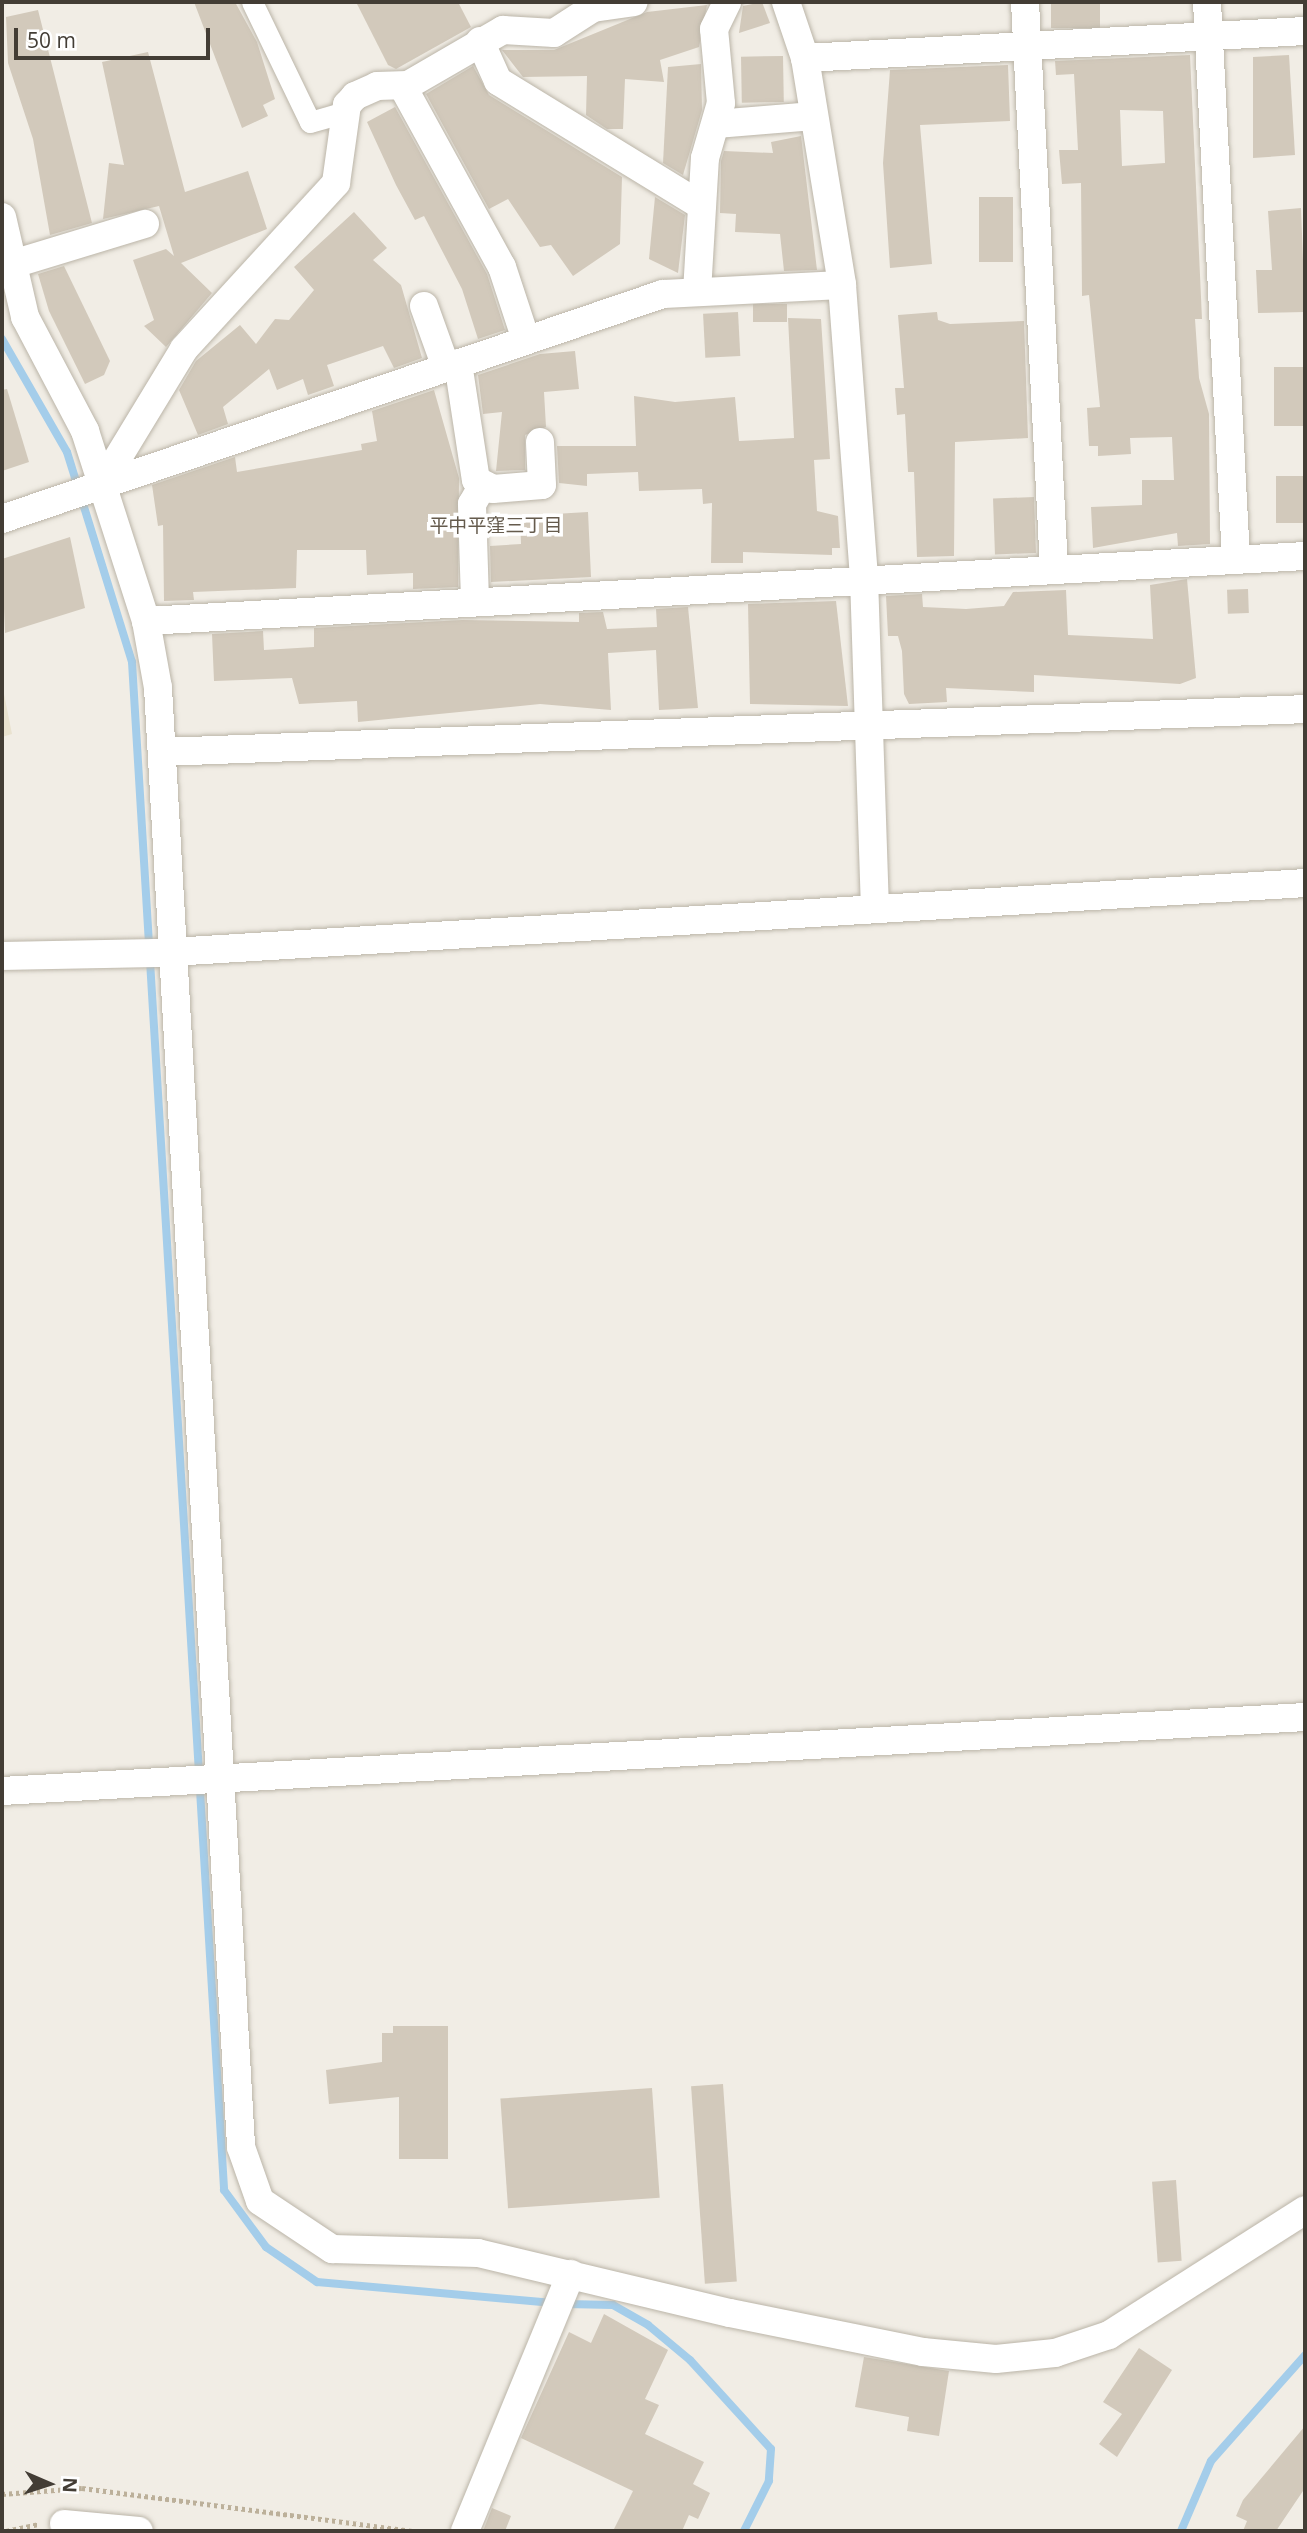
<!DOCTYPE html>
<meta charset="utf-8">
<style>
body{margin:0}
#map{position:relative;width:1307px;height:2533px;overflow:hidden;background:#f1ede5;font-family:"Open Sans","Noto Sans JP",sans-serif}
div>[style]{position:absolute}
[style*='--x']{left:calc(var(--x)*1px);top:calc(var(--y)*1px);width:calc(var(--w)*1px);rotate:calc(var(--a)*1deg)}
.education>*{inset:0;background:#e9e2cf}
.stream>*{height:8px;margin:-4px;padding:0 4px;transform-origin:4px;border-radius:4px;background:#a4cdea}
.building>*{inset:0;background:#d2c9bb;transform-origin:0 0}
.path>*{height:4.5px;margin-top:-2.25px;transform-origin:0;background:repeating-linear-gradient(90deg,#bcb09a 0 3.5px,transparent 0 7px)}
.roads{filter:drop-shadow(0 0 2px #bbb5a8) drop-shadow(0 0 2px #bbb5a8)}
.pedestrian>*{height:21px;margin:-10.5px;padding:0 10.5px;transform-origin:10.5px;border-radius:10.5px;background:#fff}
.minor>*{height:28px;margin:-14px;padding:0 14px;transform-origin:14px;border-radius:14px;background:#fff}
span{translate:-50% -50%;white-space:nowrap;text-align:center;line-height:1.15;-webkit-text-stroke:7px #fff;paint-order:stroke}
.neighbourhood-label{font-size:19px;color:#655b4d}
.frame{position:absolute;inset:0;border:4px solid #433d35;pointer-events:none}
.north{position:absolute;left:14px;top:2449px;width:70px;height:70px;-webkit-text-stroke:5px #fff;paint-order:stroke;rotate:93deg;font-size:19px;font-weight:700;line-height:28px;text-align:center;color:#433d35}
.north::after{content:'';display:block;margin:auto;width:24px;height:32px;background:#433d35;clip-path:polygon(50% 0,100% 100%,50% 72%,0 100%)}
.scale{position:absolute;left:14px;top:28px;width:196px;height:32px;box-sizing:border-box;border:4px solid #433d35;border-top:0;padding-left:9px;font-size:21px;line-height:24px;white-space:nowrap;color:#433d35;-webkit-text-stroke:5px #fff;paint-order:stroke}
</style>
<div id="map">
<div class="education">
<i style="clip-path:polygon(2px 684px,12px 734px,2px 737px)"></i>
</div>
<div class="stream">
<i style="--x:2;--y:339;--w:130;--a:60.1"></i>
<i style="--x:67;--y:452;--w:220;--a:72.8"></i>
<i style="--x:132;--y:662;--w:1531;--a:86.55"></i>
<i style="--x:224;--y:2190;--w:71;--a:53.6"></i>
<i style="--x:266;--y:2247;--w:62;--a:34.5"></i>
<i style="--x:317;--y:2282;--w:237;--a:5.1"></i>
<i style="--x:566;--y:2304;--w:47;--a:1.2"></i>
<i style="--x:613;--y:2305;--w:40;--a:29.7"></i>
<i style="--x:648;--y:2325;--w:55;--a:39.8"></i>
<i style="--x:690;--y:2360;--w:120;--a:47.7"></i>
<i style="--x:771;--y:2449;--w:32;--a:94"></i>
<i style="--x:769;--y:2481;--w:56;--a:116.6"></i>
<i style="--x:1181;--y:2531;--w:76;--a:-66.8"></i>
<i style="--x:1211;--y:2461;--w:142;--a:-48.4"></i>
</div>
<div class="building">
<i style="clip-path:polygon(194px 2px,235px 2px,257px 42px,275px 99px,263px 105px,268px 116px,242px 128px)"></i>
<i style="clip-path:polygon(356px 2px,458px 2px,471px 27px,396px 69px,388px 65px)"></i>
<i style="clip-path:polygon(762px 2px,770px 23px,739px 33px,743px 6px)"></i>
<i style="left:1051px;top:2px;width:49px;height:26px"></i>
<i style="clip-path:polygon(707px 5px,699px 47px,660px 60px,664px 82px,625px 79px,623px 129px,607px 129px,586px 115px,587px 76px,523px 77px,502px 50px,554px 50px,647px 12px)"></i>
<i style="clip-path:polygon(38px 10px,92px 223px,50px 235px,33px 139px,8px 63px,6px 17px)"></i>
<i style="clip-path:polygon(148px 52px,185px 192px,248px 171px,267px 229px,181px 263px,212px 293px,166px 347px,144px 326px,154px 320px,133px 260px,166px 249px,174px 256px,159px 206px,103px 219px,109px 163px,124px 165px,102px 62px)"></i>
<i style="clip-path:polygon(evenodd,1190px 55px,1202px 319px,1195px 319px,1199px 378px,1209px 414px,1210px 544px,1178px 546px,1177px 533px,1093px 548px,1091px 507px,1142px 505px,1142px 480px,1174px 480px,1172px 437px,1130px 438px,1131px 454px,1098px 456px,1098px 446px,1089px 446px,1087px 408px,1100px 407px,1089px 295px,1082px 296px,1081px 183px,1062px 184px,1059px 150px,1078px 150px,1074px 74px,1056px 75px,1055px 61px,1190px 55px,1120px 110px,1163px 111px,1165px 163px,1122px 166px,1120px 110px)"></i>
<i style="clip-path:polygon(1289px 55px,1295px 155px,1253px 158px,1253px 57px)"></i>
<i style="left:783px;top:56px;width:46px;height:42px;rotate:89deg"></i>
<i style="clip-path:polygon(701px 64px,702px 110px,683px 175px,663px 163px,668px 67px)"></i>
<i style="clip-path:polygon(1008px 65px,1010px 121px,920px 125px,932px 264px,890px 268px,883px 163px,890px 70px)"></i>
<i style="clip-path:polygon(473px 66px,489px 95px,622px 177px,620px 244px,573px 276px,551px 245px,540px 247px,508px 199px,489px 209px,426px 94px)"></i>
<i style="clip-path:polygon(395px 107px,487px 274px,505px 330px,478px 339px,462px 289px,424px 216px,415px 220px,396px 185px,367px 122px)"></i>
<i style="clip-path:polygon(801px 136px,817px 270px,784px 271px,780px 234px,735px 232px,736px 214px,720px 213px,721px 161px,724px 151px,773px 153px,771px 142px)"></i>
<i style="clip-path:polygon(655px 197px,685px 215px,678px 273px,649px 259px)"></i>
<i style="left:979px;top:197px;width:34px;height:65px"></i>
<i style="clip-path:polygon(1301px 208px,1305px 312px,1258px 313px,1256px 270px,1272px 270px,1268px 211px)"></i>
<i style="clip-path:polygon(354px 212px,387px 248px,373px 260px,401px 285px,422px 358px,394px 368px,383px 346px,327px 365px,334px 386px,308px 395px,303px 379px,277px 390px,269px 369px,223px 407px,228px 424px,198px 435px,179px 390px,196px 361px,240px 325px,256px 344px,275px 319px,289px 320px,314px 290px,294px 267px)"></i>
<i style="clip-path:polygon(64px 266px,110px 361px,104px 375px,85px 384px,49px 311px,38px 274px)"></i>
<i style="left:787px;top:304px;width:18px;height:34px;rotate:90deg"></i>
<i style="left:738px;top:312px;width:44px;height:35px;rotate:87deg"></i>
<i style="clip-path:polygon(937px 312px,938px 320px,950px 324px,1024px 321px,1028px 438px,955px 442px,954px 556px,917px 557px,914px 472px,908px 472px,905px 414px,897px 415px,895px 388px,904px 388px,898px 315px)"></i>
<i style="clip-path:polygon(788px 318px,821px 319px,830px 459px,814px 460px,817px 511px,838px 516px,840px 548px,832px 548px,832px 555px,743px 552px,743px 563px,711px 563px,712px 503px,703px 504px,702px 489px,639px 491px,638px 472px,587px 474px,587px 486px,559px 483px,557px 446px,636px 446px,634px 396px,675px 402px,735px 397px,739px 441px,794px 438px)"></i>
<i style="clip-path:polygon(575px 351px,579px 389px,544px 392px,546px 427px,525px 435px,525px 470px,496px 471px,502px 412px,483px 414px,478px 375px,540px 354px)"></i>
<i style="left:1305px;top:367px;width:59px;height:31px;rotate:90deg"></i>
<i style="clip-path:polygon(7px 389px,29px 462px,2px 471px,2px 390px)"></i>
<i style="clip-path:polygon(434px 390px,459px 478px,458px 587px,413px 589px,413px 573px,367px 575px,366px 550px,297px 550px,296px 588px,193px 592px,194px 600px,164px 601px,163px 525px,158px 526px,152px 485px,235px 457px,237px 472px,362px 450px,361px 444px,377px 441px,372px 411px)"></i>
<i style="left:1305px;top:476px;width:47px;height:29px;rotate:90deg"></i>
<i style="left:1034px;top:497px;width:56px;height:41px;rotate:88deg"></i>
<i style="clip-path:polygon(588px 512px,591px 577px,491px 582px,490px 546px,521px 544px,520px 516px)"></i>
<i style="clip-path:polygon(70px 537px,85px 608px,5px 633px,2px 559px)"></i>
<i style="clip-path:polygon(1187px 579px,1196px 678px,1180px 684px,1034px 675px,1034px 692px,946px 688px,947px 702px,909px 704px,904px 694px,902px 651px,898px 636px,888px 636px,886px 596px,922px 594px,923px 607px,966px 609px,1004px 606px,1013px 592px,1066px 590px,1068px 635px,1153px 639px,1150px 585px)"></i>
<i style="left:1248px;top:589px;width:24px;height:21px;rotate:88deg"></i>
<i style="clip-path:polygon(836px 601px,848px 706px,750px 704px,748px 604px)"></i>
<i style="clip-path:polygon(688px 607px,698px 708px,659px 710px,656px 650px,608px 653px,611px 710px,540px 704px,358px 722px,357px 701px,299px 704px,292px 678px,214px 681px,212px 634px,263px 631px,264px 650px,314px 647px,314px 628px,462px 620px,579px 622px,579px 613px,603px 612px,607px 629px,657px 627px,656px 609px)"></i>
<i style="clip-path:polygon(393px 2026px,448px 2026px,448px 2159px,399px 2159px,399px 2097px,329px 2104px,326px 2070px,382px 2062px,382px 2033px,393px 2033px)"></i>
<i style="left:723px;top:2084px;width:198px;height:32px;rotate:86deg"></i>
<i style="left:652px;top:2088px;width:110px;height:152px;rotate:86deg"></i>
<i style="left:1176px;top:2180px;width:81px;height:24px;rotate:86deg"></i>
<i style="clip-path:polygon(604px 2314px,668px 2350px,645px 2399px,659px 2405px,645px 2434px,704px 2462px,693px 2484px,710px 2493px,698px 2519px,689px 2515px,682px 2531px,613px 2531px,633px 2491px,521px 2438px,569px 2332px,591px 2343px)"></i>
<i style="clip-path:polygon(1139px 2348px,1172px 2370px,1117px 2457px,1099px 2444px,1122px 2414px,1103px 2402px)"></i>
<i style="clip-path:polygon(864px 2357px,949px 2371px,939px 2436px,907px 2431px,909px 2417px,855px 2407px)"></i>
<i style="clip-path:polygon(1305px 2426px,1305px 2488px,1276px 2531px,1243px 2531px,1247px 2521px,1236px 2516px,1243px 2500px)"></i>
<i style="clip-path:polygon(492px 2508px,511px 2516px,505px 2531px,483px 2531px)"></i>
</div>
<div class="path">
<i style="--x:2;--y:2494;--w:80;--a:-4.3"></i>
<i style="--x:82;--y:2488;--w:335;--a:7.4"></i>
<i style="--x:6;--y:2531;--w:33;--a:-12"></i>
</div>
<div class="roads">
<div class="pedestrian">
<i style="--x:252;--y:2;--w:133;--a:64.2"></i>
<i style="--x:310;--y:122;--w:37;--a:-16"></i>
</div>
<div class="minor">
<i style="--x:786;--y:2;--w:59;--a:71.3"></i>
<i style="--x:805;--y:58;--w:230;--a:80.7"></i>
<i style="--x:842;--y:285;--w:294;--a:85.7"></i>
<i style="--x:864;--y:578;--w:330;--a:88.1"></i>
<i style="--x:1025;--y:2;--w:568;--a:87.07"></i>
<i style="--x:1207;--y:2;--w:559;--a:87.02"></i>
<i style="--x:480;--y:41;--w:44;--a:65.8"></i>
<i style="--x:498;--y:81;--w:239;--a:31.5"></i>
<i style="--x:805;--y:58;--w:501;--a:-3.09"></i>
<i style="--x:403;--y:87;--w:205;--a:61.2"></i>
<i style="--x:502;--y:267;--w:77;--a:71.8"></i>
<i style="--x:716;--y:124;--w:98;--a:-4.7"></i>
<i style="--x:2;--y:217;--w:103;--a:77"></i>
<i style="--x:25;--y:317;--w:129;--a:62.2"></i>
<i style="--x:85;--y:431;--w:200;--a:72.2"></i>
<i style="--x:146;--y:621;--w:68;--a:79.8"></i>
<i style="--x:158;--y:688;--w:1461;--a:86.74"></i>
<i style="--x:241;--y:2147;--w:57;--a:70.6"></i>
<i style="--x:260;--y:2201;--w:87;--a:33.7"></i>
<i style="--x:332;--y:2249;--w:146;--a:1.6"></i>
<i style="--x:478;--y:2253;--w:259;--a:13.4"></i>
<i style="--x:730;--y:2313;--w:197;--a:11.4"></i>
<i style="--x:923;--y:2352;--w:73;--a:5.5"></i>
<i style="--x:996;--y:2359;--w:59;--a:-5.8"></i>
<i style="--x:1055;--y:2353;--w:57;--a:-18.4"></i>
<i style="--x:1109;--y:2335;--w:232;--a:-32.5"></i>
<i style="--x:13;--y:264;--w:138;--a:-16.9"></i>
<i style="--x:697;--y:292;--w:134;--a:-86.6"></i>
<i style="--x:705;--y:158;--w:57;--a:-73.8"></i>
<i style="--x:721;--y:103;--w:74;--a:-95.4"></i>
<i style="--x:714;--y:29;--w:30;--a:-64"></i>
<i style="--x:424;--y:306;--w:65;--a:70.2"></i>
<i style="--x:458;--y:363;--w:118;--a:81.3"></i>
<i style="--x:476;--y:480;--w:19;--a:28"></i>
<i style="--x:493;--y:489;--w:49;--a:-4.7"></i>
<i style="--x:542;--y:485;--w:43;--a:-92.7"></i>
<i style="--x:102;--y:484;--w:158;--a:-58.7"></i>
<i style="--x:184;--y:349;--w:225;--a:-47.5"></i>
<i style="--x:336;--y:183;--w:79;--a:-82"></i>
<i style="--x:347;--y:105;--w:12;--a:-48"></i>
<i style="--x:355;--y:96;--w:24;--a:-24"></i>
<i style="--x:377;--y:86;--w:31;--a:-2"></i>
<i style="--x:408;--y:85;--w:110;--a:-30.1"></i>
<i style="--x:503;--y:30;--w:51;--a:3.4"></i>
<i style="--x:554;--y:33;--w:46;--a:-32.7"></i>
<i style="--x:593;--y:8;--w:41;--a:-8.3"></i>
<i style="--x:2;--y:519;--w:698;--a:-18.8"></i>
<i style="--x:663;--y:294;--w:179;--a:-2.9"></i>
<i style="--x:475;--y:601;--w:97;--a:-91.8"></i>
<i style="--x:472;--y:504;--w:22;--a:-60"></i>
<i style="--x:146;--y:621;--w:1161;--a:-3.21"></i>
<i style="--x:162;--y:752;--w:1144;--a:-2.15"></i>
<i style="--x:2;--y:956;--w:153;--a:-1.1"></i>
<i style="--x:155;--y:953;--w:1152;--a:-3.48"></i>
<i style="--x:2;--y:1791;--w:1305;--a:-3.25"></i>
<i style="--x:64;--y:2524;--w:75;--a:5.3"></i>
<i style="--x:465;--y:2531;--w:278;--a:-67.6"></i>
</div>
</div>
<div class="neighbourhood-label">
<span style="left:496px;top:526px">平中平窪三丁目</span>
</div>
<div class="frame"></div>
<div class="north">N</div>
<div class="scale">50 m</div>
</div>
